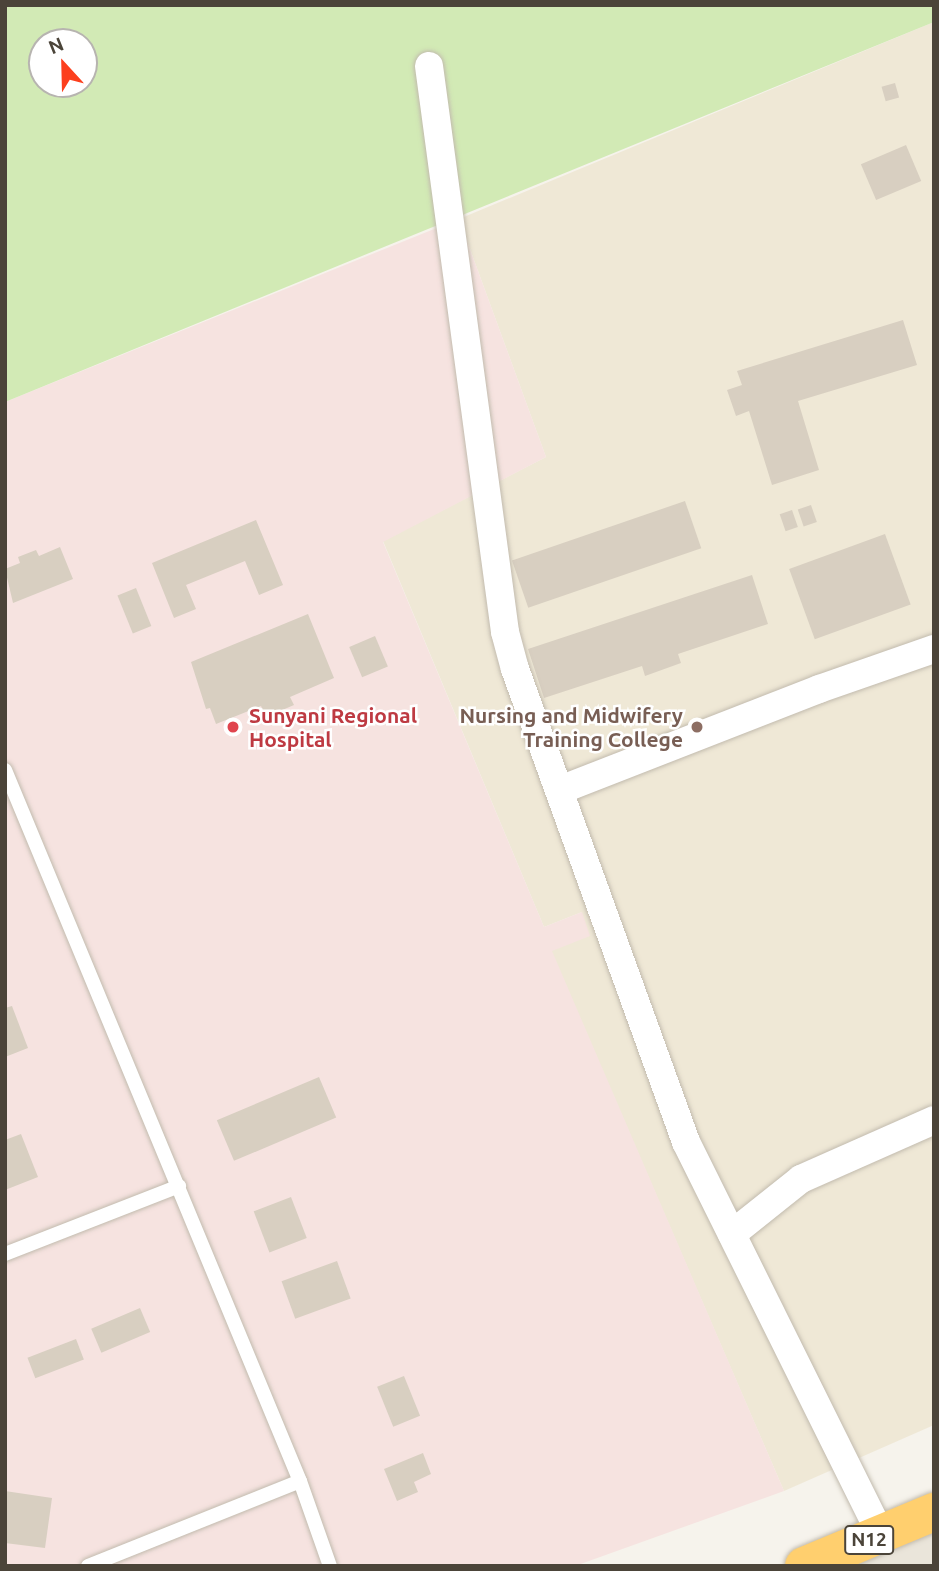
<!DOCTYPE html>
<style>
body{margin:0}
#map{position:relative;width:939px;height:1571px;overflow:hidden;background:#f6f3ec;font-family:Ubuntu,sans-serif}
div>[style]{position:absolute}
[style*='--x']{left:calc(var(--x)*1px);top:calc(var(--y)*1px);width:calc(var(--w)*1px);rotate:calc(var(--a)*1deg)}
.residential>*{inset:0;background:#eae5da}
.education>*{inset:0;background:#efe8d6}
.medical>*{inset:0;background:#f6e3e0}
.green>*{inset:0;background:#d2eab5}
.building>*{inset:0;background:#d8cfc1;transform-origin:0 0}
.roads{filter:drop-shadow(0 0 2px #c2bbae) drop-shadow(0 0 2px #c2bbae)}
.lane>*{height:14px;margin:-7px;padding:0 7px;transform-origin:7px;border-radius:7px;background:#fff}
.street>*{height:28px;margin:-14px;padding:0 14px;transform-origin:14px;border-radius:14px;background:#fff}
.highway>*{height:38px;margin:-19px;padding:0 19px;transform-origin:19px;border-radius:19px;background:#ffcf6e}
.dots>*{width:19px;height:19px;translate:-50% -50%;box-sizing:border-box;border:4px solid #fff;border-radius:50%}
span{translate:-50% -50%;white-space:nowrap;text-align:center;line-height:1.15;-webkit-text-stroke:5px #fff;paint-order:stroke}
.shield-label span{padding:2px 5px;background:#fff;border:2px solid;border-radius:5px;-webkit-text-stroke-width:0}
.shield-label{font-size:19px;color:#4b4439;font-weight:700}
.health-label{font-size:21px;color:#be3a42;font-weight:700}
.left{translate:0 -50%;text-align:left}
.education-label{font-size:21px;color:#785e54;font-weight:700}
.right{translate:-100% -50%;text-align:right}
.frame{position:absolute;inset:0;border:7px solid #4b4439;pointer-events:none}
.north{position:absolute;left:28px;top:28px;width:70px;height:70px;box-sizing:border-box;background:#fff;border:2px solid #b7b4b0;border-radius:50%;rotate:338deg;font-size:19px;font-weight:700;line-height:28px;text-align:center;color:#4b4439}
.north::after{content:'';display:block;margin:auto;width:24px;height:32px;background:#fc3f1d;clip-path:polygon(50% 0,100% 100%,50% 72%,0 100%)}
</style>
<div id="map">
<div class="residential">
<i style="clip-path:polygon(934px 1505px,934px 1566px,795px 1566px)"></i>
</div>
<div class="education">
<i style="clip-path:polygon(934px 22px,934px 1425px,784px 1491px,551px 951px,582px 912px,544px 927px,383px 541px,546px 457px,459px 219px)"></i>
</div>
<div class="medical">
<i style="clip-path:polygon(459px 219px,546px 457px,383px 542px,544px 927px,582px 912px,590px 936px,552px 951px,784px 1491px,575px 1566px,5px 1566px,5px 402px)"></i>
</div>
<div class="green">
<i style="clip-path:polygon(evenodd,5px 5px,934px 5px,934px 22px,5px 402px,5px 5px,42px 42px,84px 42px,84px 84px,42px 84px,42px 42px)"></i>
</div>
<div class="building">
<i style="left:895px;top:83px;width:15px;height:14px;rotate:74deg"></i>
<i style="left:906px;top:145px;width:39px;height:49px;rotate:67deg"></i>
<i style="clip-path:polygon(903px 320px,917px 365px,798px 401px,819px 470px,772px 485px,749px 411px,736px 416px,727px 390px,742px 385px,737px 371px)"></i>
<i style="left:685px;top:501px;width:50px;height:183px;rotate:71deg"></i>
<i style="left:811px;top:505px;width:18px;height:14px;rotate:71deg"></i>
<i style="left:792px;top:510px;width:18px;height:13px;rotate:71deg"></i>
<i style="clip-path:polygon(256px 520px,283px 585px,259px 595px,245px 561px,186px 585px,196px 609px,174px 618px,152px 563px)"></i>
<i style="left:885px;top:534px;width:75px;height:102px;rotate:70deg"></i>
<i style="clip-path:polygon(60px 547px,73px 579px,13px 603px,5px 569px,20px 563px,18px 557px,36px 550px,39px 556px)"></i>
<i style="clip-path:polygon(752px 575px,768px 624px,678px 654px,681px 663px,645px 676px,642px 666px,544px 698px,528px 649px)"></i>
<i style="left:136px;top:588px;width:41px;height:20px;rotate:68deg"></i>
<i style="clip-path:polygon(308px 614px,334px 678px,290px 697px,294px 705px,266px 717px,261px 706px,216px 724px,210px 708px,206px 709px,191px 662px)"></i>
<i style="left:375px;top:636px;width:33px;height:28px;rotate:67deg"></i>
<i style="clip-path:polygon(12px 1006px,28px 1048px,5px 1057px,5px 1008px)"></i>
<i style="left:319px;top:1077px;width:44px;height:111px;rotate:67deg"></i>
<i style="clip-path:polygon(21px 1134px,38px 1177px,5px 1190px,5px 1140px)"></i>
<i style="left:291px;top:1197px;width:44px;height:40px;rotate:69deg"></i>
<i style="left:337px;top:1261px;width:40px;height:59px;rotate:70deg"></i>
<i style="left:140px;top:1308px;width:26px;height:53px;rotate:67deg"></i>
<i style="left:76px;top:1339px;width:22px;height:52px;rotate:69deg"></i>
<i style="left:404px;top:1376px;width:43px;height:29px;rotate:68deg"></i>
<i style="clip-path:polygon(423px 1453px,431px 1474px,414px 1482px,418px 1492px,397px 1501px,384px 1469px)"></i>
<i style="clip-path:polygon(5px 1491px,52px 1498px,45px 1548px,5px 1543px)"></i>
</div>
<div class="roads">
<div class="lane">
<i style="--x:5;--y:770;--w:770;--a:67.47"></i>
<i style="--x:300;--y:1481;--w:90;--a:70.6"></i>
<i style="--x:5;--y:1254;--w:187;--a:-21.3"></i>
<i style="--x:88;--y:1566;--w:228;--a:-21.8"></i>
</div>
<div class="street">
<i style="--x:429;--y:66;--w:571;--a:82.35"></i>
<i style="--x:505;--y:632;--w:38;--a:75"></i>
<i style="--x:515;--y:669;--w:503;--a:70.12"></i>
<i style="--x:686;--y:1142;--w:440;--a:63.6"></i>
<i style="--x:560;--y:790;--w:278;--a:-21.3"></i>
<i style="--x:819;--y:689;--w:122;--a:-19.2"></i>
<i style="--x:732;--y:1234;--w:88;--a:-38.6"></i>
<i style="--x:801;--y:1179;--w:145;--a:-23.9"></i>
</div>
<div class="highway">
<i style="--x:804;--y:1566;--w:141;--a:-22.6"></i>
</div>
</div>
<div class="dots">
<i style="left:233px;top:727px;background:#e0444e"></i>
<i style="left:697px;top:727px;background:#8d6e63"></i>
</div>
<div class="shield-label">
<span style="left:869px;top:1540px">N12</span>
</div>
<div class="health-label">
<span class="left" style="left:249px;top:727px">Sunyani Regional<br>Hospital</span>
</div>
<div class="education-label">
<span class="right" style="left:683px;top:727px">Nursing and Midwifery<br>Training College</span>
</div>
<div class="frame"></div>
<div class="north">N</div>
</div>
